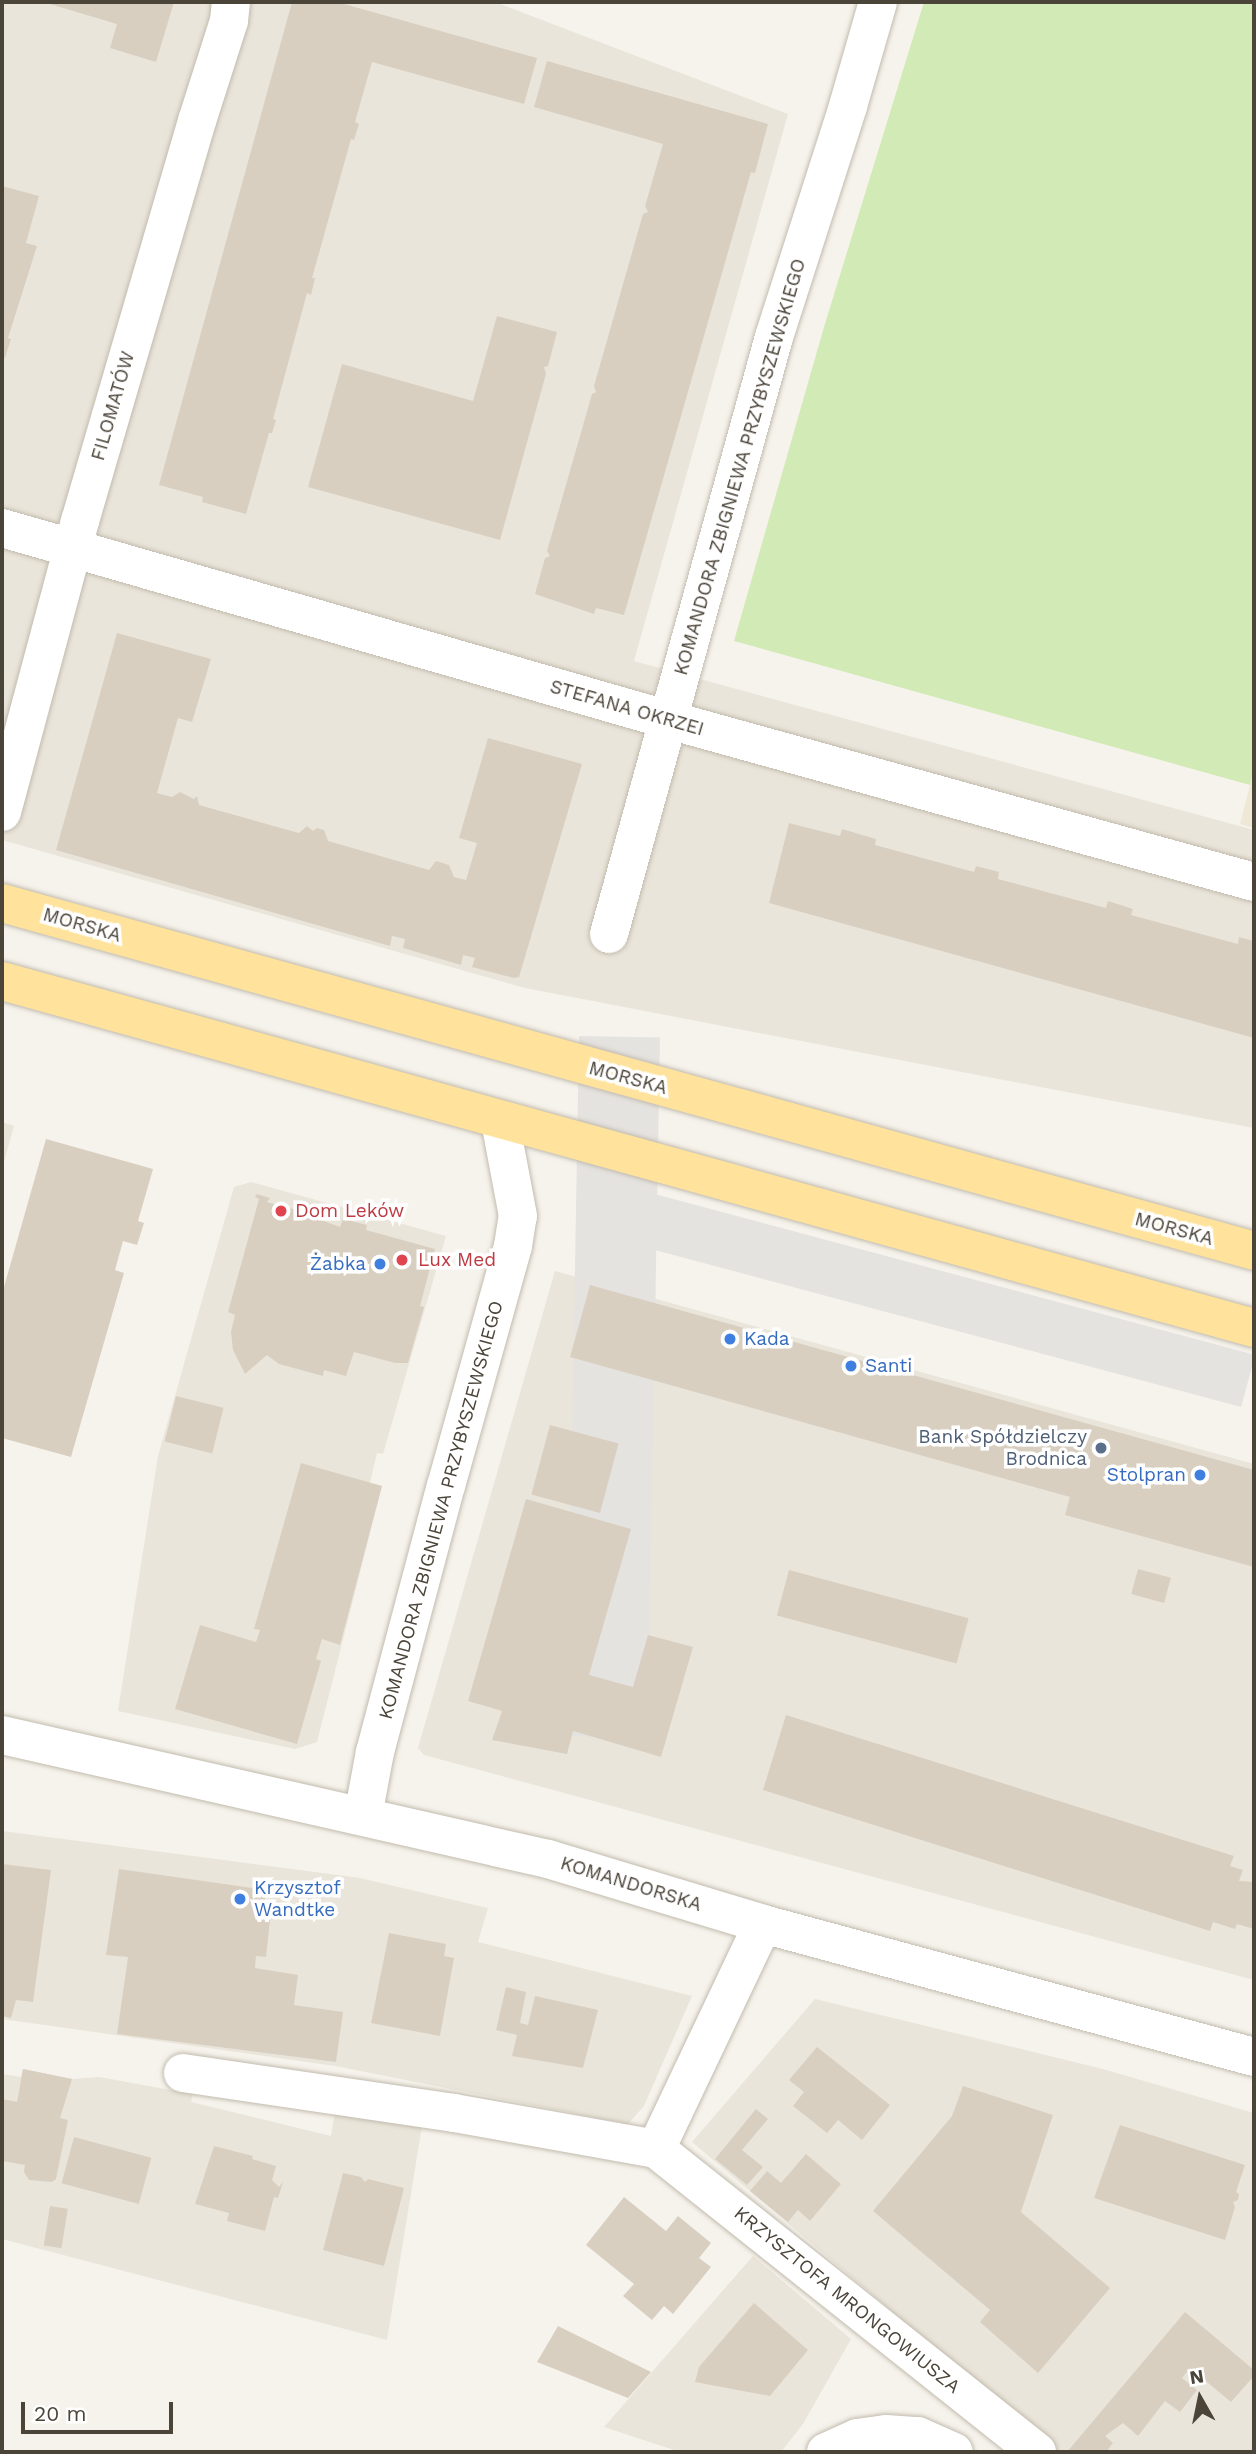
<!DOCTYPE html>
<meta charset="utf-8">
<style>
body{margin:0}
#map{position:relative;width:1256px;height:2454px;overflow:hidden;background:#f6f3ec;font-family:"Work Sans",sans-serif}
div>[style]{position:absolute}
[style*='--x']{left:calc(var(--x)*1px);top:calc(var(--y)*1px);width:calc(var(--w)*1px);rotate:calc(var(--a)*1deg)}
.residential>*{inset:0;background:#eae5da}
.education>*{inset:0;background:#efe8d6}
.green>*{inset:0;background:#d2eab5}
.parking>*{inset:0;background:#e5e3e0;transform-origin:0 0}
.building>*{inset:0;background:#d8cfc1;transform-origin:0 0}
.roads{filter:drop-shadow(0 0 2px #c2bbae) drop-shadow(0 0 2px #c2bbae)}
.minor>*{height:38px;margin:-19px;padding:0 19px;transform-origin:19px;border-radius:19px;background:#fff}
.major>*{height:38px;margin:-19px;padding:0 19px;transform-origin:19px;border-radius:19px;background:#ffe39c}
.dots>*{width:19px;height:19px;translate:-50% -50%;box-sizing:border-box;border:4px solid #fff;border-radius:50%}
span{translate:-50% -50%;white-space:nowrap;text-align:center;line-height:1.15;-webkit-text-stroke:7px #fff;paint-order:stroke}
.street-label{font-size:19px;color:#4b4439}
.health-label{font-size:19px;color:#be3a42}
.left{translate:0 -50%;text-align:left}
.shop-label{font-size:19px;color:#366cbe}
.right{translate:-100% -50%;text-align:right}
.service-label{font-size:19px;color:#4e5e75}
.frame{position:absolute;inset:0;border:4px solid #4b4439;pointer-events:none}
.north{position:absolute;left:1165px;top:2363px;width:70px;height:70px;-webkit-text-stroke:5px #fff;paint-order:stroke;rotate:351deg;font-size:19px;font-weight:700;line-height:28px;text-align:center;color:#4b4439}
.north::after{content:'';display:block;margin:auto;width:24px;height:32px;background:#4b4439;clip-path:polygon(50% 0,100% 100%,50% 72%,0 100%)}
.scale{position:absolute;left:21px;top:2402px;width:152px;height:32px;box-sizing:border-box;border:4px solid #4b4439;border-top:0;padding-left:9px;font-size:21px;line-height:24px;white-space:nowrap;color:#4b4439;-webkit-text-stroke:5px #fff;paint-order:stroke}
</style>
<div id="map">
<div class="residential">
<i style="clip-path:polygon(2px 2px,495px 2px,788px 114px,634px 661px,1254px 830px,1254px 1128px,525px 988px,2px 840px)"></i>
<i style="clip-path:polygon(2px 1122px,14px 1126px,2px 1169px)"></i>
<i style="clip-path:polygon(251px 1182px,446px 1236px,383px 1454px,377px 1453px,370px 1483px,382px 1486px,317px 1742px,295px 1749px,118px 1711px,158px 1456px,234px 1187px)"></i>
<i style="clip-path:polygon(555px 1271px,1254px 1464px,1254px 1980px,424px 1755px,418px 1748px)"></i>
<i style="clip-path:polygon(2px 1831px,360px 1878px,488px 1908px,478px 1942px,692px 1996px,644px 2106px,628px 2124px,335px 2066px,2px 2019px)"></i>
<i style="clip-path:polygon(815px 1999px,1103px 2069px,1254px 2113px,1254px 2452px,1058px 2452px,692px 2142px)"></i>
<i style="clip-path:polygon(23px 2069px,72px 2079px,99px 2077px,193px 2094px,191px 2102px,331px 2136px,335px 2111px,422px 2126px,387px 2340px,2px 2239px,2px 2074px,21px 2077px)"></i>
<i style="clip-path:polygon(753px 2256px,851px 2339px,803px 2424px,781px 2452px,680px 2452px,604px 2427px)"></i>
</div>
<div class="education">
<i style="clip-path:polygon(1254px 769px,1254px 828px,1240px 824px)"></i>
</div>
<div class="green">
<i style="clip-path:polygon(924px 2px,1254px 2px,1254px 769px,1250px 785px,734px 641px,824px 327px)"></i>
</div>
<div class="parking">
<i style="left:579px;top:1036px;width:81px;height:700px;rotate:1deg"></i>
<i style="left:636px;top:1189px;width:641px;height:54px;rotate:15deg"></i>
</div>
<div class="building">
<i style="clip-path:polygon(43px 2px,174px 2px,156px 62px,110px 48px,117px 24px)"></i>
<i style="clip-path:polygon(292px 2px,337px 2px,537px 58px,524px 104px,372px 62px,355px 122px,359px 124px,354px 140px,351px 139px,312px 278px,315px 278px,311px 295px,307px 293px,273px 419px,276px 420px,272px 433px,269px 433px,246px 514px,202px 502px,203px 497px,159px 485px)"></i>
<i style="clip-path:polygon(547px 61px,768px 124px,755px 173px,751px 172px,624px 615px,596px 608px,594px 614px,535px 594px,545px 558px,550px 556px,547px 551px,592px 394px,596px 392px,594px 386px,643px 214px,648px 212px,645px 206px,663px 144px,534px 107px)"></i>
<i style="clip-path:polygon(2px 186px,39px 196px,26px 243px,37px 246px,8px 338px,11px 339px,5px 358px,2px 357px)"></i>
<i style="clip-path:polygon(497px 316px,557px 332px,548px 366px,544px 367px,546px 374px,500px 540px,308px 487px,342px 364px,473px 401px)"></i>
<i style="clip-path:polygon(117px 633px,211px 659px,192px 722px,178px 718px,157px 793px,172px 797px,180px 792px,194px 799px,197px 796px,199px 805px,299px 833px,307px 826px,313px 831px,317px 828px,324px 830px,328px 841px,429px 870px,436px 861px,449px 865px,454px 877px,466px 880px,477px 843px,459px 838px,488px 738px,582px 764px,519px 977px,514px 978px,472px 967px,475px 958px,463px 955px,461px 965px,403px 948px,405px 939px,392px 936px,390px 946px,56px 850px)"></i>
<i style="clip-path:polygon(789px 823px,840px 836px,842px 829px,876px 839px,875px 845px,974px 872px,976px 866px,999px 872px,998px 879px,1106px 908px,1108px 901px,1133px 909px,1131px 915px,1238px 944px,1239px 937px,1254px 941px,1254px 1038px,769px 903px)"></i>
<i style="clip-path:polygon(46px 1139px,153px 1169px,138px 1221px,144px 1223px,137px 1245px,123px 1241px,115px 1270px,124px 1273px,71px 1457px,2px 1438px,2px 1294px)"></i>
<i style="clip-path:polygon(257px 1194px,270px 1198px,267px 1202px,322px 1217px,321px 1220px,340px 1227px,343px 1219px,367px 1225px,366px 1230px,435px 1249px,420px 1306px,424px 1307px,408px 1363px,395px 1363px,354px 1352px,346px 1376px,324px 1370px,323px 1376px,279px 1364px,267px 1355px,245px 1374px,233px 1350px,231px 1332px,235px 1315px,228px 1312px,259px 1199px,255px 1197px)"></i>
<i style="clip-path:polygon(590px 1285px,1254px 1470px,1254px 1567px,1065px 1515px,1070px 1497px,570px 1357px)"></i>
<i style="left:176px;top:1396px;width:49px;height:47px;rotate:14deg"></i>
<i style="left:550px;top:1425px;width:71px;height:72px;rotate:15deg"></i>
<i style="clip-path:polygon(301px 1463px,382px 1486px,340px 1645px,322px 1639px,316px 1659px,321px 1661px,297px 1744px,175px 1709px,200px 1625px,256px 1642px,260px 1630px,254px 1629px)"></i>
<i style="clip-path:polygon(526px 1499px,631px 1529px,589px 1675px,633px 1687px,648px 1635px,693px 1647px,661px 1757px,573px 1731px,567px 1754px,492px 1740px,502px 1711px,468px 1701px)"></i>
<i style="left:1138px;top:1569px;width:34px;height:26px;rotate:15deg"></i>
<i style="left:789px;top:1570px;width:186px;height:47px;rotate:15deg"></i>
<i style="clip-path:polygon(786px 1715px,1234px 1856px,1230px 1866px,1243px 1870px,1239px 1881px,1254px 1882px,1254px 1929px,1237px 1924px,1235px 1929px,1213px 1922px,1210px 1931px,763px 1790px)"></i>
<i style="clip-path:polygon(2px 1864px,51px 1870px,33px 2002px,16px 2000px,11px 2018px,2px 2016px)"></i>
<i style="clip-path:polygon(119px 1869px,266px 1890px,265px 1901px,272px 1902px,266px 1957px,256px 1956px,255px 1968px,298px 1975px,294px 2005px,343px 2012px,336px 2062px,117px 2034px,128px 1957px,106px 1955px)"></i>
<i style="clip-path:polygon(389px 1933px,446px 1944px,444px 1956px,454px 1958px,440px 2036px,371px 2023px)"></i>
<i style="clip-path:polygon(506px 1987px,526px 1992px,520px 2023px,528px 2025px,535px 1996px,598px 2010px,583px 2068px,512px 2056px,517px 2035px,496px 2030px)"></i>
<i style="clip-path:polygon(817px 2047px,890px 2105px,862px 2140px,838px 2120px,827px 2133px,793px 2106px,804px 2092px,789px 2080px)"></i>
<i style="clip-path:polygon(23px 2069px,72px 2079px,60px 2118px,68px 2120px,56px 2179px,52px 2182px,29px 2180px,24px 2172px,25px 2165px,2px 2161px,2px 2099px,17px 2102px)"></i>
<i style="clip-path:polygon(963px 2086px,1053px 2115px,1021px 2212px,1110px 2288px,1038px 2373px,980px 2322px,990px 2310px,873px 2211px,952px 2116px)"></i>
<i style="clip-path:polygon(756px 2109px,768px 2119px,742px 2150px,763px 2167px,747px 2185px,715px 2159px)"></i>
<i style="clip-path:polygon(1120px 2125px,1245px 2165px,1236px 2192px,1239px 2194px,1238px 2200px,1233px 2202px,1235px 2207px,1225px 2240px,1094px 2198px)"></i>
<i style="left:74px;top:2137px;width:80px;height:48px;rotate:15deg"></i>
<i style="clip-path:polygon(214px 2146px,253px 2156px,252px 2159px,276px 2166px,272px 2180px,279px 2187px,283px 2182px,278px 2198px,274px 2197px,265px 2231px,227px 2221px,229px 2213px,195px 2204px)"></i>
<i style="clip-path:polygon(806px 2154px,841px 2184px,810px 2221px,798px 2210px,788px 2222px,750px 2191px,767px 2171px,781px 2183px)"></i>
<i style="clip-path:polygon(343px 2173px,361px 2177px,365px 2182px,368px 2179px,404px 2188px,384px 2266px,323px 2250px)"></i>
<i style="clip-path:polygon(624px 2197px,666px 2231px,678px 2216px,711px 2243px,699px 2258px,711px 2267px,673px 2314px,664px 2306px,652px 2320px,623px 2296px,634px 2284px,586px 2245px)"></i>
<i style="left:50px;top:2206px;width:18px;height:40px;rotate:9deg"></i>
<i style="clip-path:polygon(754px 2303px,808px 2350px,770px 2396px,695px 2382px,699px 2367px)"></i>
<i style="clip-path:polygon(1185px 2312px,1254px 2370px,1254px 2376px,1231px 2402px,1190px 2368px,1182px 2378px,1197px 2390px,1180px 2412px,1165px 2401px,1138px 2436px,1123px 2423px,1105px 2436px,1113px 2443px,1106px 2452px,1067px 2452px)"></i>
<i style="clip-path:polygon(558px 2326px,651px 2372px,628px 2398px,537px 2362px)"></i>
</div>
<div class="roads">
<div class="minor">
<i style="--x:2;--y:528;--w:694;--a:16.06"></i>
<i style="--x:669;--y:720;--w:607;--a:15.48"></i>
<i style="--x:2;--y:812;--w:301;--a:-75"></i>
<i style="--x:80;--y:521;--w:417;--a:-73.7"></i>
<i style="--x:197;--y:121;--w:105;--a:-72.3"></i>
<i style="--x:229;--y:21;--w:19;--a:-84"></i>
<i style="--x:609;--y:934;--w:619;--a:-74.55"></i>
<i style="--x:774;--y:337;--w:243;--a:-72.2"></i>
<i style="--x:848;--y:106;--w:108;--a:-73.9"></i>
<i style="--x:2;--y:1735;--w:560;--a:12.8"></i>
<i style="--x:548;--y:1859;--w:225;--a:16.8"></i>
<i style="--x:763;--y:1924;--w:509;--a:15.16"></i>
<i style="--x:363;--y:1816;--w:65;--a:-79.4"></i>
<i style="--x:375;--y:1752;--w:275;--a:-75.1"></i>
<i style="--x:446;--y:1486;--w:249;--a:-74.4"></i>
<i style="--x:513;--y:1246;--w:30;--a:-81"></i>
<i style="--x:518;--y:1216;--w:97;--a:-100.7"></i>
<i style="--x:183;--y:2073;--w:274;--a:8.4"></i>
<i style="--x:454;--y:2113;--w:205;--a:10.1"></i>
<i style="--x:656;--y:2149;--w:487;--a:38.5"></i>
<i style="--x:656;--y:2149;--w:249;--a:-64.6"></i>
<i style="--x:826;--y:2452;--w:34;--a:-24"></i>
<i style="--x:857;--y:2438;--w:29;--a:-8"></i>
<i style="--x:886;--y:2434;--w:32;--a:4"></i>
<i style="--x:918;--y:2436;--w:39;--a:24"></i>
</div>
<div class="major">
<i style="--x:2;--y:903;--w:1299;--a:15.53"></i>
<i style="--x:2;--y:981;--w:1299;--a:15.49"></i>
</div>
</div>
<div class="dots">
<i style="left:281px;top:1211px;background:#e0444e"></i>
<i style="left:402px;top:1260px;background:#e0444e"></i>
<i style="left:380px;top:1264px;background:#3f7fe0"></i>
<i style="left:730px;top:1339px;background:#3f7fe0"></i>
<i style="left:851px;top:1366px;background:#3f7fe0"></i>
<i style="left:1101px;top:1448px;background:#5c6f8a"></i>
<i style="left:1200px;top:1475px;background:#3f7fe0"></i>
<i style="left:240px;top:1899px;background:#3f7fe0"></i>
</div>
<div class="street-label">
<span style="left:113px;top:406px;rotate:-74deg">FILOMATÓW</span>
<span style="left:740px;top:467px;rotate:-74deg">KOMANDORA ZBIGNIEWA PRZYBYSZEWSKIEGO</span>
<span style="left:627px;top:708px;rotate:16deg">STEFANA OKRZEI</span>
<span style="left:82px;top:925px;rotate:16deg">MORSKA</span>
<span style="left:628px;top:1078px;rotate:15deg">MORSKA</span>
<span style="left:1174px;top:1229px;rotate:15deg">MORSKA</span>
<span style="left:441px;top:1510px;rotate:-75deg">KOMANDORA ZBIGNIEWA PRZYBYSZEWSKIEGO</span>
<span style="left:631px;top:1884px;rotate:17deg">KOMANDORSKA</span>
<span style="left:847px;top:2300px;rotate:39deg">KRZYSZTOFA MRONGOWIUSZA</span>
</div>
<div class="health-label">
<span class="left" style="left:295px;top:1211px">Dom Leków</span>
<span class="left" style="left:418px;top:1260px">Lux Med</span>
</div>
<div class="shop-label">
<span class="right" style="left:366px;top:1264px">Żabka</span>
<span class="left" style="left:744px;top:1339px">Kada</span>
<span class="left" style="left:865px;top:1366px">Santi</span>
<span class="right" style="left:1186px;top:1475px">Stolpran</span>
<span class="left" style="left:254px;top:1899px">Krzysztof<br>Wandtke</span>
</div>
<div class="service-label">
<span class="right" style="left:1087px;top:1448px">Bank Spółdzielczy<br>Brodnica</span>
</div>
<div class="frame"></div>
<div class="north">N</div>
<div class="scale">20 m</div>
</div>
